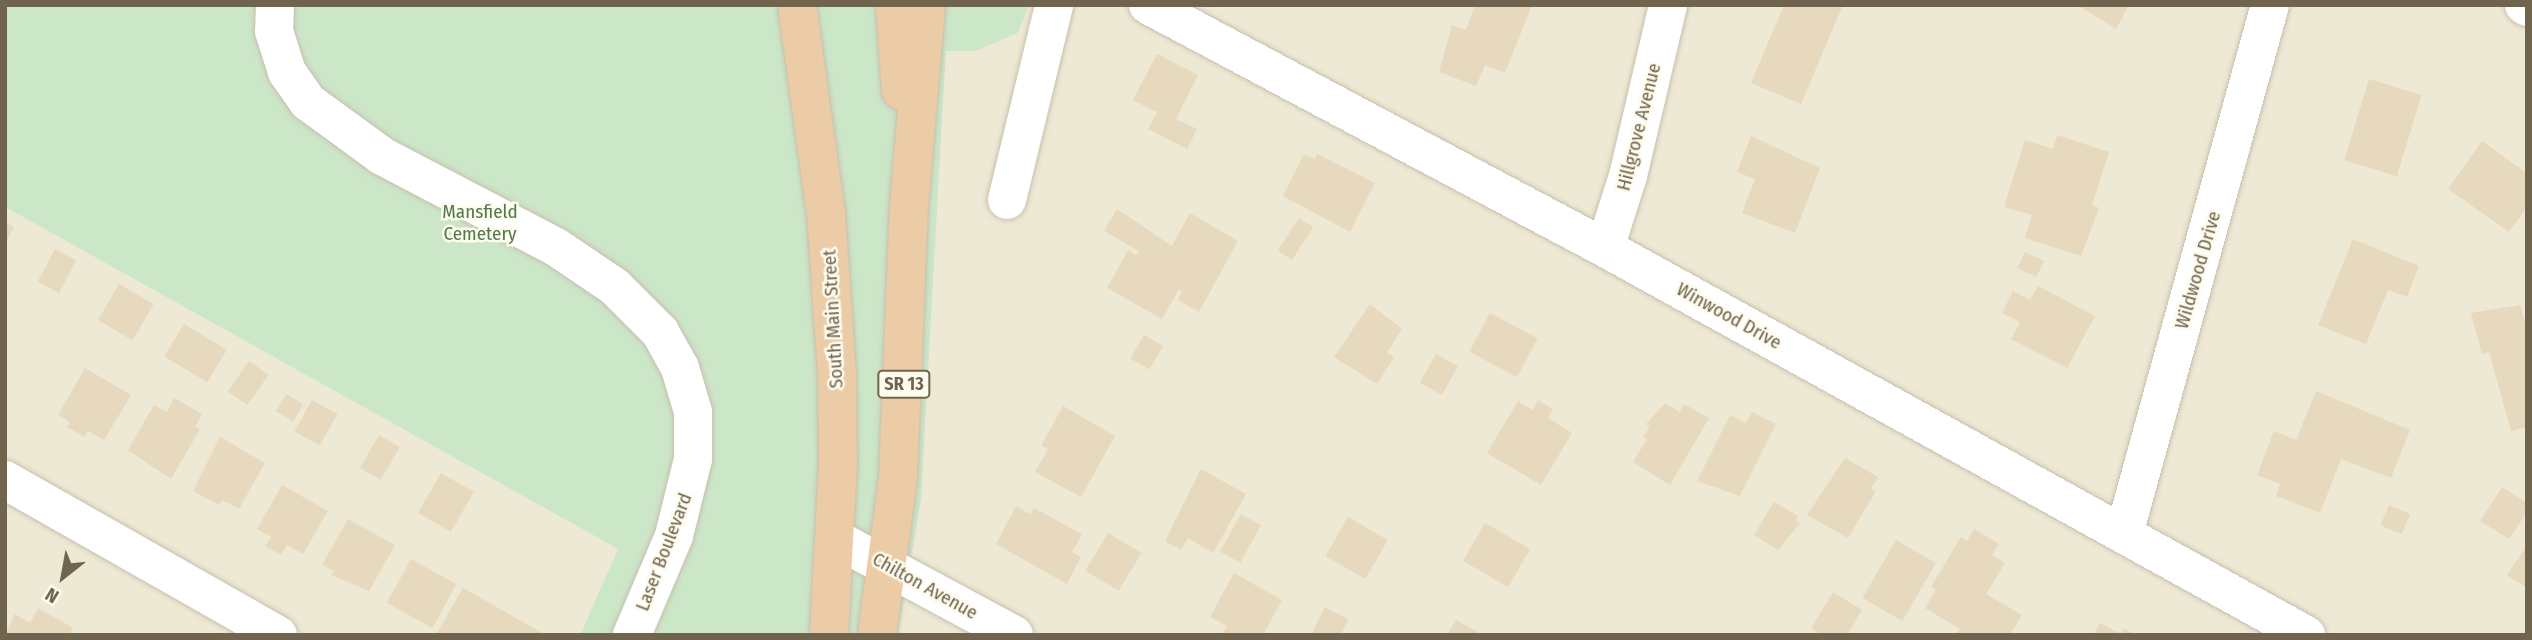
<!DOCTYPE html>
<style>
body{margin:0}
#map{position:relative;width:2532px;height:640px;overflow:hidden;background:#faf7e8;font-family:"Fira Sans Condensed",sans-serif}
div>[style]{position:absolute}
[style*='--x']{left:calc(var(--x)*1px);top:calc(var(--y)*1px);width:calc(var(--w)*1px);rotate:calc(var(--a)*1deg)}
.residential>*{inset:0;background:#ede9d4}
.green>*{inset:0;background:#cce6c8}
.building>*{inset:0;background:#e7d9be;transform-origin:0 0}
.roads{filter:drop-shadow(0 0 2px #c7bfad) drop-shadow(0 0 2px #c7bfad)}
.minor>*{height:38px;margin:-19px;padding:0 19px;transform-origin:19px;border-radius:19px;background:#fff}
.highway>*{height:38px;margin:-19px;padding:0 19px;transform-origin:19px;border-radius:19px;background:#eccba7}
span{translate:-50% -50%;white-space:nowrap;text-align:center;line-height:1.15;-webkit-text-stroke:5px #fdfbee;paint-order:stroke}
.shield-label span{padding:2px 5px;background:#fdfbee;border:2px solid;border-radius:5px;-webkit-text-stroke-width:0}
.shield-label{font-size:18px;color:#71644f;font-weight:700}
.street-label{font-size:19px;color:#71644f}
.park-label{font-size:19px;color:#4e7a4c}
.frame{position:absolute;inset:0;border:7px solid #71644f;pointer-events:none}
.north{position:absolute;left:28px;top:542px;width:70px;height:70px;-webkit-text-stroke:5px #fdfbee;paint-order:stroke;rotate:211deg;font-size:19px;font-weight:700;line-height:28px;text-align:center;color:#71644f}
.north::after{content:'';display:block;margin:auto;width:24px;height:32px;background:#71644f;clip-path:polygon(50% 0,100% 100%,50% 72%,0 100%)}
</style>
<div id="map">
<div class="residential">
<i style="clip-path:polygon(1029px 5px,2527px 5px,2527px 635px,898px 635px,921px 500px,946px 50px,976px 51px,1018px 33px)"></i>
<i style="clip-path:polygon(5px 207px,618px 549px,580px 635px,5px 635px)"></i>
</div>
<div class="green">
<i style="clip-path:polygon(5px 5px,1029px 5px,1018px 33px,976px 51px,946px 51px,921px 500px,898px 635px,580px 635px,618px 549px,5px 207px)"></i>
</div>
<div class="building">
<i style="clip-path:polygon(1475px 5px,1532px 5px,1505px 73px,1485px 65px,1476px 86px,1439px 72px,1452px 25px,1466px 30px)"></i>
<i style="clip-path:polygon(1784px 5px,1842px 7px,1801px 104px,1751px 83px)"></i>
<i style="clip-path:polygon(2077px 5px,2129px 5px,2116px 29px)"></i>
<i style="clip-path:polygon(1157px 54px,1198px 75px,1176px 119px,1197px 129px,1187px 149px,1148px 129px,1157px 112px,1133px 100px)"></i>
<i style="left:2369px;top:79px;width:55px;height:85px;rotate:17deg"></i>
<i style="clip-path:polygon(2057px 135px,2109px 152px,2092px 205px,2099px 208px,2081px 256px,2025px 238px,2032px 215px,2004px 207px,2025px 140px,2053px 149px)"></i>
<i style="clip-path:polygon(1751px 136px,1820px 168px,1795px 233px,1742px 213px,1755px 179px,1737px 172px)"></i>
<i style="clip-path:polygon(2482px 141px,2525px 172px,2527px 169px,2527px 207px,2509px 232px,2448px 189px)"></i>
<i style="clip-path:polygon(1304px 154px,1315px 159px,1317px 154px,1375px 183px,1350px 232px,1283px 196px)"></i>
<i style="clip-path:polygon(1117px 209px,1172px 246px,1190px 213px,1238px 241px,1199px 312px,1178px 300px,1182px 291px,1179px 289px,1162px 319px,1107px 288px,1128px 250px,1136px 255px,1139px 251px,1104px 231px)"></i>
<i style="left:1299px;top:218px;width:17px;height:39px;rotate:33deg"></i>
<i style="clip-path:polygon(5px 222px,14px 227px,5px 244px)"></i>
<i style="clip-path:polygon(2353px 239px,2419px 266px,2407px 297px,2388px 290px,2366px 344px,2318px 325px)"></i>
<i style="left:55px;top:249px;width:24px;height:37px;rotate:28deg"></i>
<i style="left:2025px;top:252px;width:21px;height:18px;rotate:25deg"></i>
<i style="left:119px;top:284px;width:40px;height:42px;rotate:30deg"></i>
<i style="clip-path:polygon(2038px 286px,2095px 316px,2067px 368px,2011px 339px,2020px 322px,2002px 313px,2013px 291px,2030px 300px)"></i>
<i style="clip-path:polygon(1370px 304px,1402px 329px,1387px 353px,1394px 357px,1377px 384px,1334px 357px)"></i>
<i style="clip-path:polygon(2520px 305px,2527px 330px,2527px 427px,2511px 431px,2489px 352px,2482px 354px,2471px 313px)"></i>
<i style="left:1490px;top:313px;width:54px;height:44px;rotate:28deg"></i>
<i style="left:184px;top:324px;width:50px;height:38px;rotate:31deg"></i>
<i style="left:1144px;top:335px;width:22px;height:27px;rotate:30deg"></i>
<i style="left:1436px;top:354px;width:25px;height:33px;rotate:29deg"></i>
<i style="left:249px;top:361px;width:24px;height:37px;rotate:35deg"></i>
<i style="clip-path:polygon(85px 368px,131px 395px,104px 440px,88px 431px,84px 437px,67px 427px,70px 422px,58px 415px)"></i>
<i style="clip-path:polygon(2316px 391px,2410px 430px,2391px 478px,2341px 459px,2320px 513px,2276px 496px,2280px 484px,2257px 475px,2274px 431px,2296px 440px)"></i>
<i style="left:286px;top:394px;width:20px;height:20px;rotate:30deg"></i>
<i style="clip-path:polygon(174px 398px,202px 414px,195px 427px,200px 429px,171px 479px,128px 450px,154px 405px,167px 412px)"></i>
<i style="left:312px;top:400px;width:29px;height:36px;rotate:29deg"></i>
<i style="clip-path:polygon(1538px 400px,1553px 409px,1548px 418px,1572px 433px,1541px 485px,1487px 453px,1518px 401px,1532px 410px)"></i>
<i style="clip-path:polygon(1665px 403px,1680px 412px,1684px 404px,1709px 418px,1670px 485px,1633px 462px,1647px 439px,1643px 437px,1650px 426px,1646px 424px)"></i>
<i style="clip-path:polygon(1063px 406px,1115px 436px,1081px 497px,1035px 472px,1048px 449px,1041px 446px)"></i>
<i style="clip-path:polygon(1752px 412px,1776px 424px,1740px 496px,1697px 481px,1730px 415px,1746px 423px)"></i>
<i style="left:379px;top:435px;width:24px;height:38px;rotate:30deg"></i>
<i style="clip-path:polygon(220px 437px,265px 463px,239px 509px,222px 500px,219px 505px,193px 491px)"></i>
<i style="clip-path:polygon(1845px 458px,1878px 477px,1871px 489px,1876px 491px,1848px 538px,1807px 515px)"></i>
<i style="clip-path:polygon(1201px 469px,1246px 494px,1213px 553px,1188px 538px,1181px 550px,1165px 541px)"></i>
<i style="left:441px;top:473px;width:38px;height:46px;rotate:30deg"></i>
<i style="clip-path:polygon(282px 485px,328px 511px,303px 554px,287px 545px,281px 555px,265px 546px,271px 537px,257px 529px)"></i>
<i style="clip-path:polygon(2502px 487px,2527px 503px,2527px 512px,2509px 539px,2480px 521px)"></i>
<i style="clip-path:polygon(1774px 502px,1798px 516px,1795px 521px,1800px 523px,1778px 550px,1754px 535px)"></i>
<i style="left:2389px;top:505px;width:23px;height:22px;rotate:23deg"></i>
<i style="clip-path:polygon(1016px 506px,1030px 514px,1034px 508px,1082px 534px,1072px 552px,1081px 557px,1067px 584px,996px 544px)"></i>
<i style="left:1241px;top:514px;width:23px;height:43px;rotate:29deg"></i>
<i style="left:1348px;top:517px;width:46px;height:45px;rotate:30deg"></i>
<i style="clip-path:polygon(348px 519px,395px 545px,369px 591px,331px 575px,334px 571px,322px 565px)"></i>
<i style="left:1485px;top:523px;width:52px;height:44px;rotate:30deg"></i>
<i style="clip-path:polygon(1974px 529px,1999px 544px,1992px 555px,2005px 563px,1986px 594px,2022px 615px,2010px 635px,1956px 635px,1960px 629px,1925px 608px,1936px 590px,1931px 587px,1961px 537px,1967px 541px)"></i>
<i style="left:1108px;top:533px;width:39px;height:44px;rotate:31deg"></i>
<i style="left:1896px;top:540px;width:46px;height:67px;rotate:30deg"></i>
<i style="clip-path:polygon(2527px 545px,2527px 588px,2507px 575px)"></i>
<i style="left:411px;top:559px;width:52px;height:50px;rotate:29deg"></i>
<i style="clip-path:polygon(1234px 573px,1282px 600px,1263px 635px,1227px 635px,1223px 632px,1227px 626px,1210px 617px)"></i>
<i style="clip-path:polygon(463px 588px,546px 635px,436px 635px)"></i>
<i style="clip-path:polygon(1833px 592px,1862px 610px,1847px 635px,1822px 635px,1811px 628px)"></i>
<i style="clip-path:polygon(1325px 607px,1349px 620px,1340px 635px,1311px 635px)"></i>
<i style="clip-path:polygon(38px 608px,73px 628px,69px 635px,5px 635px,15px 614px,30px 623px)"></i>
<i style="clip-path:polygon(1456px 620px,1478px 632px,1476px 635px,1447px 635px)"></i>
<i style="clip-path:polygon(2100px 623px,2121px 634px,2124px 628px,2135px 635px,2093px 635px)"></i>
</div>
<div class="roads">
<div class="minor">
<i style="--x:275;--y:5;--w:26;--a:92"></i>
<i style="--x:274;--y:31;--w:43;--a:72.4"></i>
<i style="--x:287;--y:72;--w:37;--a:55"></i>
<i style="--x:308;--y:102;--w:92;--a:36.1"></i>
<i style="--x:382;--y:156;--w:196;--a:27.6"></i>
<i style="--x:556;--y:247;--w:71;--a:34.1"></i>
<i style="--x:615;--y:287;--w:64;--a:45"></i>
<i style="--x:660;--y:332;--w:41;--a:60.9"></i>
<i style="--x:680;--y:368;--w:46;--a:73.5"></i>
<i style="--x:693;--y:412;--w:47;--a:90"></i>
<i style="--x:693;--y:459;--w:79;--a:103.9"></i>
<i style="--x:674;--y:536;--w:108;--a:113"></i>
<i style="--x:1148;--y:5;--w:518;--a:28"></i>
<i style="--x:1605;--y:248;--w:801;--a:28.9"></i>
<i style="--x:2524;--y:5;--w:4;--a:34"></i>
<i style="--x:1007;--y:200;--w:201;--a:-76.4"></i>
<i style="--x:1605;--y:248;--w:76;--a:-72.3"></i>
<i style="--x:1628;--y:176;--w:176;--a:-76.8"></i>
<i style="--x:5;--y:480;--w:314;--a:29.6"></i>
<i style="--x:2124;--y:534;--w:549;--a:-74.57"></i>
<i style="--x:836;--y:539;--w:202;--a:28.3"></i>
</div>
<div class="highway">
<i style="--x:797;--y:5;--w:210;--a:82.1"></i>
<i style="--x:826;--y:213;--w:160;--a:86.1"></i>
<i style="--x:837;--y:373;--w:90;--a:89.4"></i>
<i style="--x:838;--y:463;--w:172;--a:93"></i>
<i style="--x:895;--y:5;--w:86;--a:86"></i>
<i style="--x:877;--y:635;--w:159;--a:-82.4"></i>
<i style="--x:898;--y:477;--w:272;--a:-87.7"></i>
<i style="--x:909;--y:205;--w:201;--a:-85.1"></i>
</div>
</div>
<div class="shield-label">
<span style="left:904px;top:384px">SR 13</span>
</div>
<div class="street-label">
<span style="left:1639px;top:127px;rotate:-76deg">Hillgrove Avenue</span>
<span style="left:2198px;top:270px;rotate:-74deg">Wildwood Drive</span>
<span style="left:1729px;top:316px;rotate:29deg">Winwood Drive</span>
<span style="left:833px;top:319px;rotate:-93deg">South Main Street</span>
<span style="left:664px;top:552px;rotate:-69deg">Laser Boulevard</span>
<span style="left:925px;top:586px;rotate:29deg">Chilton Avenue</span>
</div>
<div class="park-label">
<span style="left:480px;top:223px">Mansfield<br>Cemetery</span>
</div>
<div class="frame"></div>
<div class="north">N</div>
</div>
